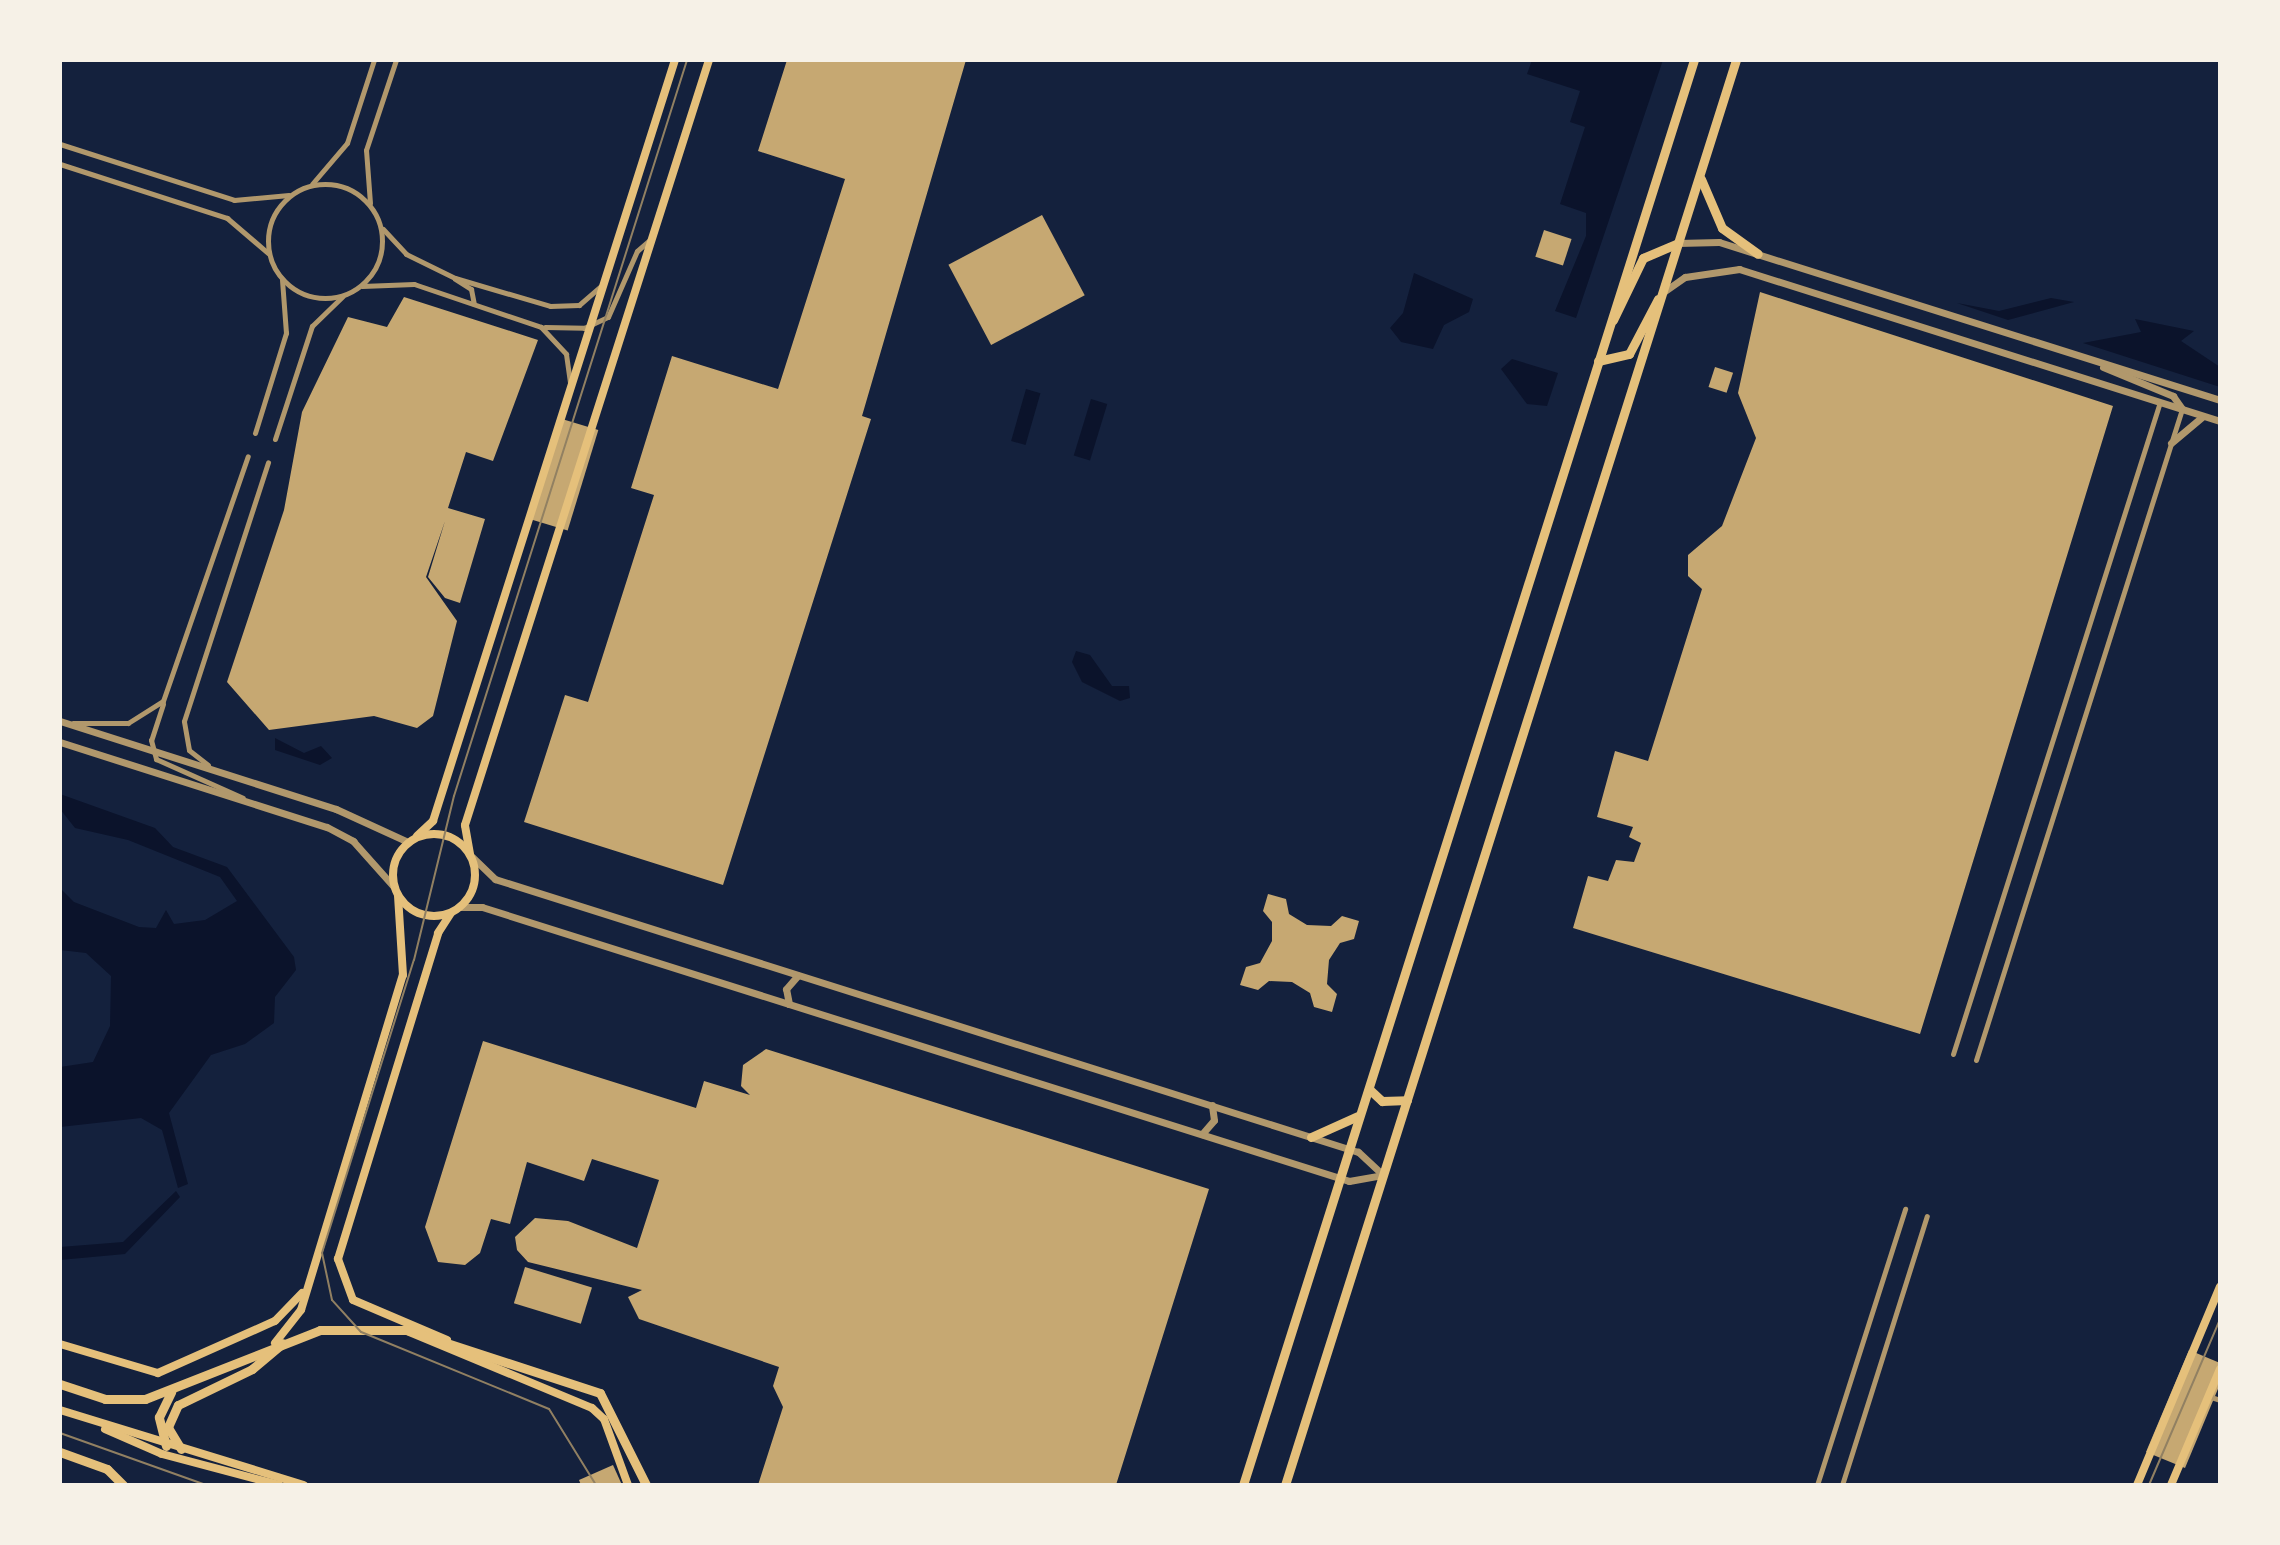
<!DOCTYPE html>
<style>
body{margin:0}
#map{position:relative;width:2280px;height:1545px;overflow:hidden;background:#14213d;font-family:Lato,sans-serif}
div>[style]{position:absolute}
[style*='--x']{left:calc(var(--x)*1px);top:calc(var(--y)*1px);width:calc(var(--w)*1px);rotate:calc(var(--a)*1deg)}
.water>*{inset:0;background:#0b132b;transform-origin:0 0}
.building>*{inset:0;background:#c6a872;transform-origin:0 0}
.minor>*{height:5px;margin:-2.5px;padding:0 2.5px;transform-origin:2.5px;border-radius:2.5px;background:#b1986c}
.minor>.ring{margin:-2.5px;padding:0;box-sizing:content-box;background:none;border:5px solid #b1986c;border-radius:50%}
.tertiary>*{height:7px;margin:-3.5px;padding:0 3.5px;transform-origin:3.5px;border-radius:3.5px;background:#b1986c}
.secondary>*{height:8px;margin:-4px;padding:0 4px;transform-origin:4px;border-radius:4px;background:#e5c07b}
.secondary>.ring{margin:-4px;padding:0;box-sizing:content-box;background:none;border:8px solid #e5c07b;border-radius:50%}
.primary>*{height:9px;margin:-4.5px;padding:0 4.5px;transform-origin:4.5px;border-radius:4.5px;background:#e5c07b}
.tram>*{height:2px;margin:-1px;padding:0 1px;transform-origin:1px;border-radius:1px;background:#918062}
span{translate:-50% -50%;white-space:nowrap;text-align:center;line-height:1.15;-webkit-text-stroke:6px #f6f1e7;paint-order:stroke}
.frame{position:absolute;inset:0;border:62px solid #f6f1e7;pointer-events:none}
</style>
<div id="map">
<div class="water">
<i style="clip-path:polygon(1532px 60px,1663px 60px,1576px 318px,1555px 311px,1586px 236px,1586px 213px,1560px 204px,1585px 127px,1570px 122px,1580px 91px,1527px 74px)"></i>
<i style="clip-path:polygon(1414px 273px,1473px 299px,1469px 312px,1444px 325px,1433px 349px,1401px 342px,1390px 328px,1403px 313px)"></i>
<i style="clip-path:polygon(2051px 298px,2074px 302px,2008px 320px,1957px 303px,1999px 311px)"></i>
<i style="clip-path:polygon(2135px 319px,2194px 331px,2181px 341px,2220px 367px,2220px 387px,2083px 343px,2141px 332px)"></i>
<i style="clip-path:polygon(1512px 359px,1558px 373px,1547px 406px,1527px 404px,1501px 369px)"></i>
<i style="left:1026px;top:389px;width:15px;height:54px;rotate:16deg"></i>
<i style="left:1091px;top:399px;width:17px;height:59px;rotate:17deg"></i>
<i style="clip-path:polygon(1076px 651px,1090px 655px,1112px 686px,1129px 686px,1130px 698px,1120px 701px,1082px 682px,1072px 662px)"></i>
<i style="clip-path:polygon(275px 738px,304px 753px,321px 746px,332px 758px,320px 765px,275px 750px)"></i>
<i style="clip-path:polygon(60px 794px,155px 828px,173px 847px,227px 867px,294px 957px,296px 970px,275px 997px,274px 1023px,245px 1044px,211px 1055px,169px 1113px,188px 1184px,178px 1188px,162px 1130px,141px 1118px,60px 1127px,60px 1067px,93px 1062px,110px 1026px,111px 976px,86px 953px,60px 950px,60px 888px,74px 902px,139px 927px,156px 928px,166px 910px,174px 924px,205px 920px,237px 901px,220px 877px,128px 840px,75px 828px,60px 809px)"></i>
<i style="clip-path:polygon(176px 1191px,180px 1197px,125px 1254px,60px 1260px,60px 1247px,123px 1242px)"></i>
</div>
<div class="building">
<i style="clip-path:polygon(787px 60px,966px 60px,862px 416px,871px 419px,723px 885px,524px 822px,565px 695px,588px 702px,654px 495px,631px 488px,672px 356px,778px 389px,845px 179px,758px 151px)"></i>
<i style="left:1042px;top:215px;width:91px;height:106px;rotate:62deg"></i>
<i style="left:1544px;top:230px;width:29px;height:28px;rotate:18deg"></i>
<i style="clip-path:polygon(1760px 292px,2113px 406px,1920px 1034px,1573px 928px,1588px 876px,1608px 881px,1616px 860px,1634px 862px,1641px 843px,1629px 837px,1633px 827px,1597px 817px,1615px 751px,1648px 761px,1702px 589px,1688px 576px,1688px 555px,1722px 526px,1756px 438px,1738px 393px)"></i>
<i style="clip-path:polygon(404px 297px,538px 340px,493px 461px,466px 452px,448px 508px,485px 519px,460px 603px,445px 598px,428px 577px,445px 521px,426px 577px,457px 621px,433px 716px,417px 728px,374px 716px,269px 730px,227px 682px,284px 510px,302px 412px,348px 317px,387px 327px)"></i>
<i style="left:1715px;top:367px;width:19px;height:21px;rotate:18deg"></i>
<i style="left:562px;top:419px;width:38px;height:105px;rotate:17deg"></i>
<i style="clip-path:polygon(1268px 894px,1286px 899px,1289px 914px,1307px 925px,1331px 926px,1342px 916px,1359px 921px,1354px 939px,1340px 943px,1329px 960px,1327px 984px,1337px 994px,1332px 1012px,1314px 1007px,1310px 993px,1292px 982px,1269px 981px,1258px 990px,1240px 985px,1246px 967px,1260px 963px,1272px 941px,1272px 922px,1263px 911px)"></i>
<i style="clip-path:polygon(483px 1041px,696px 1108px,704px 1081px,750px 1095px,741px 1086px,743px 1065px,766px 1049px,1209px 1189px,1116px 1485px,758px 1485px,783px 1407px,773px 1386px,779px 1367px,639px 1319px,628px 1297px,642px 1290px,528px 1262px,517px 1250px,515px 1237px,535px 1218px,568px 1221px,637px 1248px,659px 1180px,592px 1159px,584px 1181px,527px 1162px,510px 1224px,491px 1219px,480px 1253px,465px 1265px,438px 1262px,425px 1227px)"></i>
<i style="left:525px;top:1267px;width:70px;height:38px;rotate:17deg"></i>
<i style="clip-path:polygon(2189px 1350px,2220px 1363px,2220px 1384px,2185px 1468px,2146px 1452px)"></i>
<i style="clip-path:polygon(613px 1465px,622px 1485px,581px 1485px,579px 1480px)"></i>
</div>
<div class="minor">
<i style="--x:60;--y:144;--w:183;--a:17.8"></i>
<i style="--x:234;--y:200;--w:55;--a:-5.2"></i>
<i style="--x:60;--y:164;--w:176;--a:17.9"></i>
<i style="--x:227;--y:218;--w:54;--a:40.5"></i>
<i style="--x:312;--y:184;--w:54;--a:-49.5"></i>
<i style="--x:347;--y:143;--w:87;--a:-72"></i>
<i class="ring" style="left:268px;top:184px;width:109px;height:109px"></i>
<i style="--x:370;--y:203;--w:53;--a:-94.3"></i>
<i style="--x:366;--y:150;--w:95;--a:-71.6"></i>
<i style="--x:383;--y:229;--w:34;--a:47"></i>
<i style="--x:406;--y:254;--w:55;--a:26.1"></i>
<i style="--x:455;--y:278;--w:99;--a:16.4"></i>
<i style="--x:550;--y:306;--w:29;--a:-2"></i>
<i style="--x:579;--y:305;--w:28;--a:-41"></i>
<i style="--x:455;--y:279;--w:19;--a:32"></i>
<i style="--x:471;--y:289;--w:15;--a:79"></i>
<i style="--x:362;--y:286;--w:52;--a:-2.2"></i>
<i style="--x:414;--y:284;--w:134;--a:18.7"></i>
<i style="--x:541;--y:327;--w:37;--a:47"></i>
<i style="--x:566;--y:354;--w:29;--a:82"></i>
<i style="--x:545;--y:327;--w:39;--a:1"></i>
<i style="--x:584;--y:328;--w:26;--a:-25"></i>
<i style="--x:608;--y:317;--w:72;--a:-66.3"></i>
<i style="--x:637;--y:251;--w:18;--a:-41"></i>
<i style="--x:255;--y:433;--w:105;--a:-72.8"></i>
<i style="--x:286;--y:333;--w:53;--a:-94.3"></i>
<i style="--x:275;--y:439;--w:119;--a:-71.9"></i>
<i style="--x:312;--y:326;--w:43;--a:-44.1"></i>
<i style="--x:163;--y:704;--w:38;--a:108"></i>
<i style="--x:151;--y:740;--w:20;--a:75"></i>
<i style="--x:156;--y:759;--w:95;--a:24.1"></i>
<i style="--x:73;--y:723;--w:55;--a:0"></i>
<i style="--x:128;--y:723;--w:41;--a:-32.2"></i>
<i style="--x:163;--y:701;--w:259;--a:-70.9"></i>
<i style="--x:208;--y:765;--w:24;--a:-142"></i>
<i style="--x:189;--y:750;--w:29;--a:-100"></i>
<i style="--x:184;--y:721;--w:272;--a:-72"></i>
<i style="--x:1953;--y:1054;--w:684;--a:-72.39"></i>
<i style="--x:1976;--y:1060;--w:683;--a:-72.44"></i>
<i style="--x:2208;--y:1396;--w:13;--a:18"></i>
<i style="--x:1817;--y:1485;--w:290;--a:-72.3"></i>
<i style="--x:1842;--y:1485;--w:282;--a:-72.5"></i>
</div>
<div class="tertiary">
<i style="--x:1678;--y:243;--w:41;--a:-1.4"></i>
<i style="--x:1719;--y:242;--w:525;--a:17.5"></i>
<i style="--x:1662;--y:293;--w:28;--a:-35"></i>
<i style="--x:1685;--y:277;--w:55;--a:-8.4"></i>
<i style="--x:1739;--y:269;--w:504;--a:17.54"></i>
<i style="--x:2103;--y:367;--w:76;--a:22.5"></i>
<i style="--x:2173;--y:396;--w:16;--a:55"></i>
<i style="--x:2171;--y:443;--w:40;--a:-40"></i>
<i style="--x:60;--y:721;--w:290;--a:17.7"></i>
<i style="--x:336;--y:809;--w:79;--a:24.6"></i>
<i style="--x:60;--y:742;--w:280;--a:17.7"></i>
<i style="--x:327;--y:827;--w:30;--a:28"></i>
<i style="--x:353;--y:841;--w:62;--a:48.3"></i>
<i style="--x:461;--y:907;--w:21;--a:0"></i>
<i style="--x:482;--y:907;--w:909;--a:17.54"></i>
<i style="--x:1349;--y:1181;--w:35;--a:-10"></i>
<i style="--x:1383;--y:1175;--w:34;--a:-137"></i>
<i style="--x:1358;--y:1152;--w:905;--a:-162.45"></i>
<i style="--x:495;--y:879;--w:32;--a:-136"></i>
<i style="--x:789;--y:1004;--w:15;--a:-101"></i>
<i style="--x:786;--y:989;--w:18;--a:-49"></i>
<i style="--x:1202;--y:1134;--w:18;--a:-49"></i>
<i style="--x:1214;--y:1120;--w:15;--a:-98"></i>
</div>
<div class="secondary">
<i class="ring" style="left:393px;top:834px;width:74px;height:74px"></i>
<i style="--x:417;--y:836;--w:22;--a:-43"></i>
<i style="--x:433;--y:821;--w:799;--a:-72.36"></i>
<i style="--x:470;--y:854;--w:29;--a:-100"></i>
<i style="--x:465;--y:825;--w:803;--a:-72.31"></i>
<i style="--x:407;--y:1331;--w:200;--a:22.6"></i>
<i style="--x:592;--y:1408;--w:16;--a:43"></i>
<i style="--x:604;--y:1419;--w:70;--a:70"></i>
<i style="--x:447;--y:1340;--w:102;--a:-156.9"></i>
<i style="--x:353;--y:1300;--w:44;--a:-110.1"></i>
<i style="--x:338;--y:1259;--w:341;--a:-72.9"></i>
<i style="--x:438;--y:933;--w:24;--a:-57"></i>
<i style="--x:275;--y:1343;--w:42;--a:-51.8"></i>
<i style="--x:301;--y:1310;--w:350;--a:-73.1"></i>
<i style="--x:403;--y:975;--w:79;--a:-93.6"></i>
<i style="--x:60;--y:1344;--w:102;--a:16.5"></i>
<i style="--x:158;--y:1373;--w:128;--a:-24"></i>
<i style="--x:275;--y:1321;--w:39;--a:-46"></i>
<i style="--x:60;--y:1410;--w:255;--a:17.1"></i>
<i style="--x:105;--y:1429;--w:62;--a:23.7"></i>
<i style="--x:162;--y:1454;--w:121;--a:14.8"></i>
<i style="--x:2137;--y:1485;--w:215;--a:-67.3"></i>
<i style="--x:2171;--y:1485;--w:126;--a:-67.1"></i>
</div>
<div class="primary">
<i style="--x:1701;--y:179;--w:53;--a:66.8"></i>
<i style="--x:1722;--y:228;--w:44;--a:35.8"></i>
<i style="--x:1613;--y:320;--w:69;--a:-64.2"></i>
<i style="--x:1643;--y:258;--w:38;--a:-23"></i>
<i style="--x:1598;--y:361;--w:32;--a:-13"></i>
<i style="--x:1629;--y:354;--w:62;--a:-62.2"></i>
<i style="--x:1369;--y:1089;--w:18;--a:43"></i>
<i style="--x:1382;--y:1101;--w:25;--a:-2"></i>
<i style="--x:1311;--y:1137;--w:51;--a:-24.1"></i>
<i style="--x:60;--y:1384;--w:47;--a:18.4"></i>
<i style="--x:105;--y:1399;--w:40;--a:0"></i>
<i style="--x:145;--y:1399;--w:188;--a:-21.5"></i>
<i style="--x:320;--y:1330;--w:87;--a:0"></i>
<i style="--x:407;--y:1330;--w:203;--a:18.1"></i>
<i style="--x:600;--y:1393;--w:103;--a:63.4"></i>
<i style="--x:166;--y:1446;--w:30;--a:-104"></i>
<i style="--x:159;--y:1417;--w:28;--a:-64"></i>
<i style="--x:181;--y:1449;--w:26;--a:-121"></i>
<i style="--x:168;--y:1427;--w:24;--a:-66"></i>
<i style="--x:178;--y:1405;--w:82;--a:-25.9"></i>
<i style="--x:252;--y:1369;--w:40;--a:-40"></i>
<i style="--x:60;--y:1452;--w:50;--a:19.9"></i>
<i style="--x:107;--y:1469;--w:23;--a:45"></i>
<i style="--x:1243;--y:1485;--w:1495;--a:-72.44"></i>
<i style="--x:1285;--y:1485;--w:1495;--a:-72.44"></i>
</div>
<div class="tram">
<i style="--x:60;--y:1433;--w:155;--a:19.6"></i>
<i style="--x:596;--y:1485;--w:89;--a:-121.7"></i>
<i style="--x:549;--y:1409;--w:203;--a:-157.7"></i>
<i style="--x:361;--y:1332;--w:43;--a:-132.2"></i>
<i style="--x:332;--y:1300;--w:48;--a:-102"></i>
<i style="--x:322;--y:1253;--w:307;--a:-72.6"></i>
<i style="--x:414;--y:960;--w:169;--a:-76.3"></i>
<i style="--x:454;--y:796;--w:772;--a:-72.43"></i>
<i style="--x:2149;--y:1485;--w:181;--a:-66.8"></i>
</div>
<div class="frame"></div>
</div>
